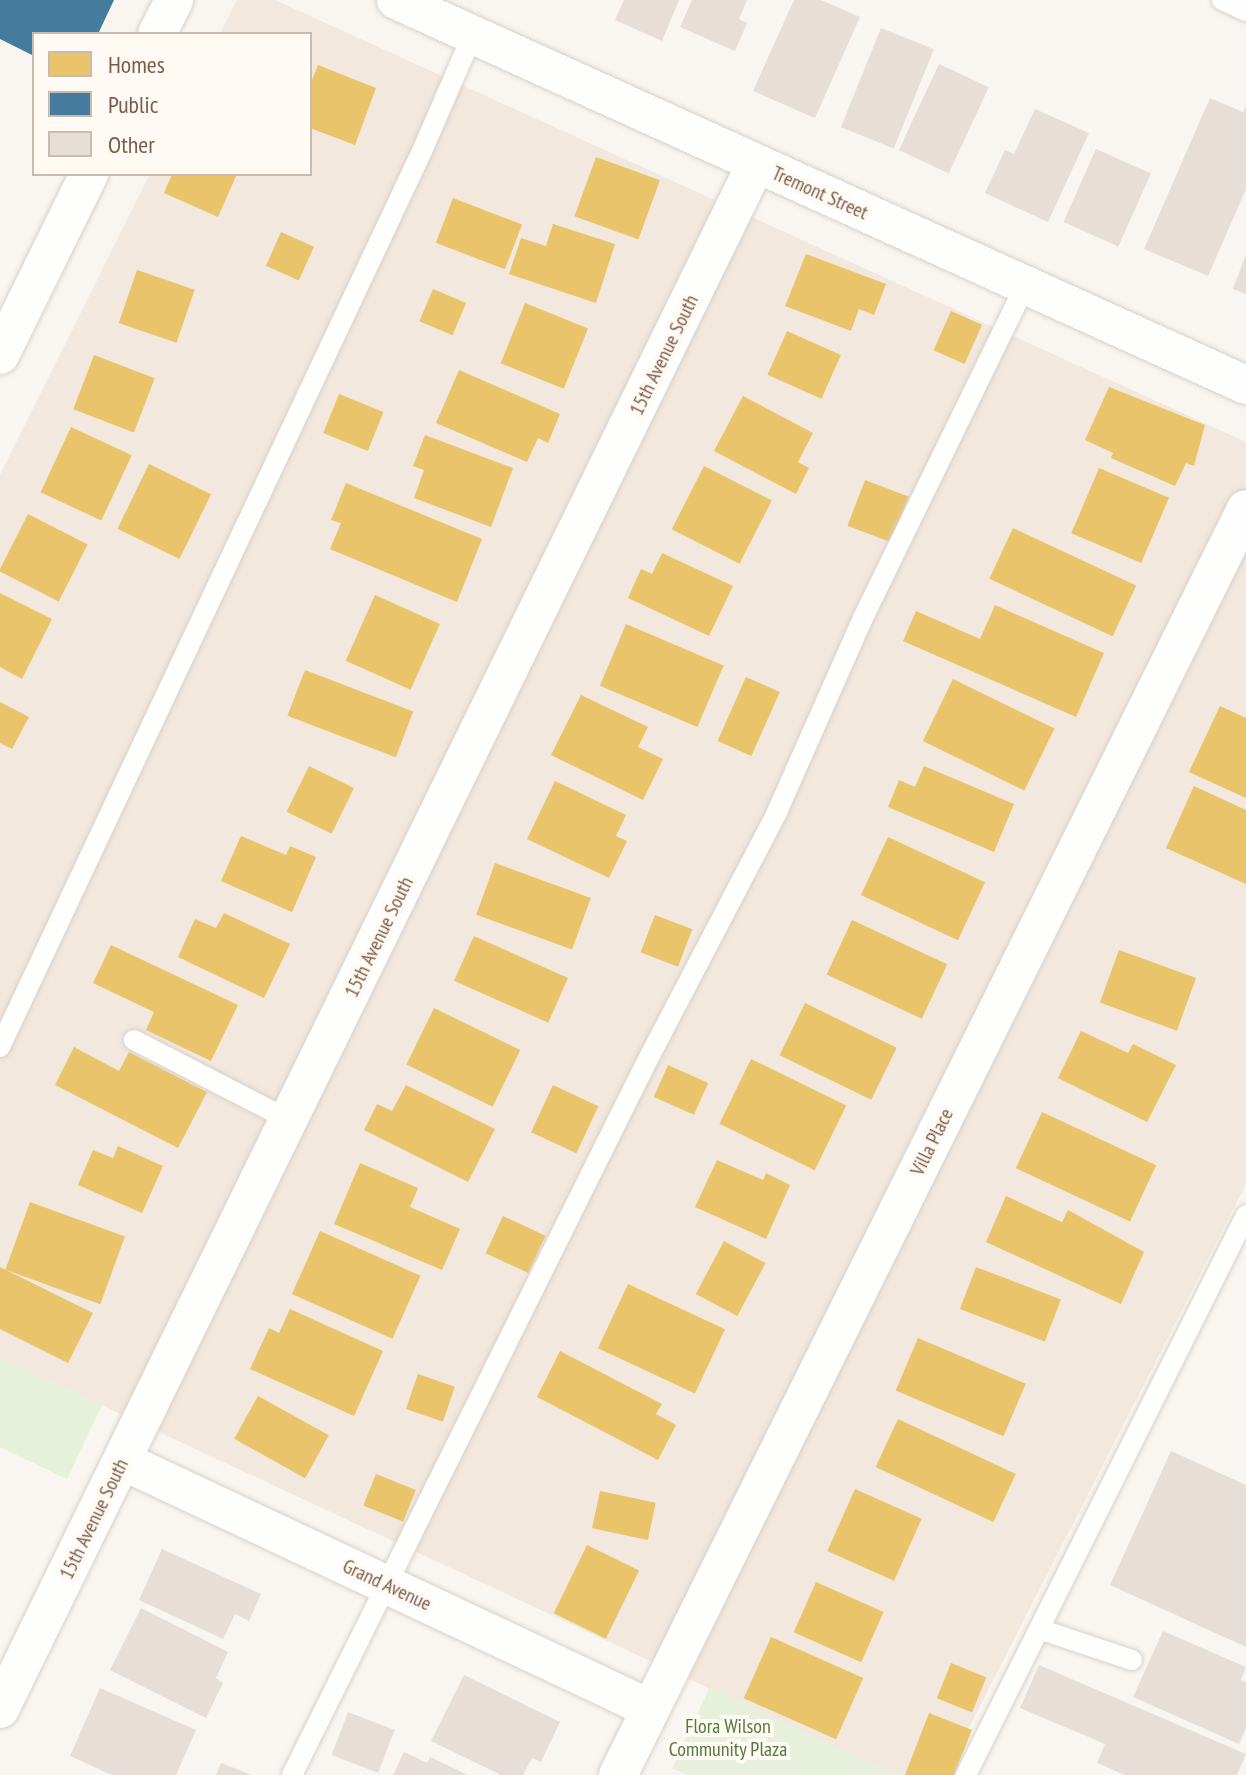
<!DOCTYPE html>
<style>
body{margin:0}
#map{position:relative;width:1246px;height:1775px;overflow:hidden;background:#f9f5f0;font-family:"PT Sans Narrow",sans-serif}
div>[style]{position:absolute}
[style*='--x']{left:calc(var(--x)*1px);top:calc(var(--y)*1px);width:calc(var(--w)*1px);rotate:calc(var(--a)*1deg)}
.residential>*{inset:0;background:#f2e8de}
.green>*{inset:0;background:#e7f0db}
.homes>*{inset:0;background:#e9c46a;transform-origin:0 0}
.public>*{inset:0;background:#457b9d}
.building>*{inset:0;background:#e6ded7;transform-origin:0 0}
.roads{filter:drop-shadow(0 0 2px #d7d1cb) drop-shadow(0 0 2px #d7d1cb)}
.lane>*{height:20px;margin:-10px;padding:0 10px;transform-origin:10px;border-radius:10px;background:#fefefd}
.street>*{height:38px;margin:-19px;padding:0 19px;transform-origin:19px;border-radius:19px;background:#fefefd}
span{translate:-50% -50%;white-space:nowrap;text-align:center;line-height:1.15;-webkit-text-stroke:8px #fffaf3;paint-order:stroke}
.street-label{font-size:20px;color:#7a5c4d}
.park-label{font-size:20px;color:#537a41}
.legend{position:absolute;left:32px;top:32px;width:280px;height:144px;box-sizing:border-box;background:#fffaf3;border:2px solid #cabbb1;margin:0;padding:10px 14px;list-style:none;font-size:24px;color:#7a5c4d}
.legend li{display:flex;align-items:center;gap:16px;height:40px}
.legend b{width:40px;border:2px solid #cabbb1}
</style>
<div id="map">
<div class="residential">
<i style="clip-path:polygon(237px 0,275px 0,1246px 442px,1246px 1184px,945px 1775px,895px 1775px,0 1358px,0 475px,150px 174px,310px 174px,310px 34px,220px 34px)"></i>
</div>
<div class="green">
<i style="clip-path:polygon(0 1358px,102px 1405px,67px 1479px,0 1447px)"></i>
<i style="clip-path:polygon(710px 1687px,895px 1775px,687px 1775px,672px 1768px)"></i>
</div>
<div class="homes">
<i style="clip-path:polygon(318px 65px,376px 88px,355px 145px,310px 128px,310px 85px)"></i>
<i style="left:596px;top:157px;width:68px;height:63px;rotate:20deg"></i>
<i style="clip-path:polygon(172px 174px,237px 174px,218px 217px,164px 193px)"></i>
<i style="left:453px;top:198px;width:74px;height:48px;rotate:21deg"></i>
<i style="clip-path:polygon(553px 224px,615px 244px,596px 303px,509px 274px,521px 238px,546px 246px)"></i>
<i style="left:281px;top:232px;width:36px;height:37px;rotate:24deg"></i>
<i style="clip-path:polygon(806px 254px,886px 284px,874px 315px,859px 309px,851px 331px,785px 306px)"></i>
<i style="left:137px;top:270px;width:61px;height:56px;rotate:19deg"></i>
<i style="left:433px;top:289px;width:36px;height:35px;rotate:23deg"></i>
<i style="left:525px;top:303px;width:68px;height:65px;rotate:22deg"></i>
<i style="left:951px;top:311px;width:34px;height:43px;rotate:24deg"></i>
<i style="left:787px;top:331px;width:59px;height:48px;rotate:24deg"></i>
<i style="left:94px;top:355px;width:65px;height:58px;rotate:21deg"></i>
<i style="clip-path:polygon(459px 370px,560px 414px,548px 443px,538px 438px,527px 462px,436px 423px)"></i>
<i style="clip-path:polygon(1109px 387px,1205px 425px,1194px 466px,1186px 463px,1175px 486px,1111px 458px,1113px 453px,1085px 440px)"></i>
<i style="left:339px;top:394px;width:48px;height:42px;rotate:22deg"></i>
<i style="clip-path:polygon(743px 396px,813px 433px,798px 462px,809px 468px,796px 494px,714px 451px)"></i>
<i style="left:71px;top:427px;width:67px;height:72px;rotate:25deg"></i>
<i style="clip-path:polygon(425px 435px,513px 468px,491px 527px,414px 498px,424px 470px,413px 466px)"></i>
<i style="left:149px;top:464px;width:69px;height:72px;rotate:26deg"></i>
<i style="left:704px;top:466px;width:76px;height:71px;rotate:27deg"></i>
<i style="left:1099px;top:468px;width:76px;height:71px;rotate:23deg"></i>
<i style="left:865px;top:480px;width:47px;height:49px;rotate:21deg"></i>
<i style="clip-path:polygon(346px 483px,482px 539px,457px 602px,330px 549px,341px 523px,331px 520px)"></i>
<i style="left:28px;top:514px;width:67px;height:64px;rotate:27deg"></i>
<i style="left:1013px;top:528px;width:136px;height:56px;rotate:25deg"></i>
<i style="clip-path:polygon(662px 553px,733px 586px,709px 636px,628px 598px,641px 569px,652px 574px)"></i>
<i style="clip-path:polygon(0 593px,52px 619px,22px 679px,0 667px)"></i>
<i style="left:375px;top:595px;width:71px;height:72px;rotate:24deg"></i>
<i style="clip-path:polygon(995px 605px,1104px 653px,1076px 717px,903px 641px,916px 611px,980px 639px)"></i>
<i style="left:626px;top:624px;width:106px;height:67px;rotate:23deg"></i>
<i style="left:305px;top:670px;width:116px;height:49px;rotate:21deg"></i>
<i style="left:746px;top:677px;width:37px;height:70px;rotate:24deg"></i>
<i style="left:953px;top:679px;width:113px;height:69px;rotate:26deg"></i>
<i style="clip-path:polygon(581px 695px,648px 727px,638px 747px,663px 759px,643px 800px,551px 755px)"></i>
<i style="clip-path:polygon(0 702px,29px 717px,12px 749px,0 743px)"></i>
<i style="clip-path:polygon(1220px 706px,1246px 718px,1246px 798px,1189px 772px)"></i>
<i style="left:309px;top:766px;width:50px;height:51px;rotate:26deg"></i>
<i style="clip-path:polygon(924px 766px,1014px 804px,994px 852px,888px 807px,899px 780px,915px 787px)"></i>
<i style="clip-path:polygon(555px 781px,626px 815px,616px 836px,627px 841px,609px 878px,527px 839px)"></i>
<i style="clip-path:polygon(1194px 786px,1246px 810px,1246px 884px,1166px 848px)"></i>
<i style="clip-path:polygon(241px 836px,286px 855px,290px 846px,316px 857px,292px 912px,221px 881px)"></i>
<i style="left:888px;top:837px;width:107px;height:64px;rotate:25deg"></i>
<i style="left:495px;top:863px;width:102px;height:55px;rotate:20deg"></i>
<i style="clip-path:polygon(224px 913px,290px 944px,264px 998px,178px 957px,195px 919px,216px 928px)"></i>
<i style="left:655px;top:915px;width:40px;height:40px;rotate:21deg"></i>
<i style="left:852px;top:920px;width:105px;height:60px;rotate:25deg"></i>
<i style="left:474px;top:936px;width:103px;height:49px;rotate:24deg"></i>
<i style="clip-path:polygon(111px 945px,238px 1005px,211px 1061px,146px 1030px,154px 1012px,93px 983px)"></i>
<i style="left:1119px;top:950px;width:82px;height:56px;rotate:20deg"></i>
<i style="left:805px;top:1003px;width:102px;height:58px;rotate:26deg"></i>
<i style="left:434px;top:1008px;width:96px;height:63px;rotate:26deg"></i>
<i style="clip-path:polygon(1081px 1031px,1128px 1053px,1133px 1044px,1176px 1065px,1147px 1122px,1058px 1078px)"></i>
<i style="clip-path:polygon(74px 1047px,119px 1071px,129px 1052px,207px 1092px,178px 1148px,55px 1085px)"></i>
<i style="left:751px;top:1059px;width:106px;height:72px;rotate:26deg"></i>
<i style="left:668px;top:1065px;width:44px;height:35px;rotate:24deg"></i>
<i style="clip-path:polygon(406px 1085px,495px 1129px,468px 1182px,364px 1130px,377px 1104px,392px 1111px)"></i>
<i style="left:553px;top:1085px;width:50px;height:52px;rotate:25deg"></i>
<i style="left:1042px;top:1112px;width:126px;height:62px;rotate:25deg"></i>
<i style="clip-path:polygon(118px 1146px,163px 1166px,142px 1213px,78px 1185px,93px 1150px,113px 1158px)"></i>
<i style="clip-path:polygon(717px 1160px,763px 1180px,766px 1173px,790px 1185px,766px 1239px,695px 1207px)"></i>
<i style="clip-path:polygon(360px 1163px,418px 1188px,410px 1207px,460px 1229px,442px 1270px,334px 1224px)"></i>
<i style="clip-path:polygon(1006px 1196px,1062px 1222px,1068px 1210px,1144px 1252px,1121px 1304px,986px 1242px)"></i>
<i style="left:30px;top:1202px;width:101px;height:72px;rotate:20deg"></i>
<i style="left:503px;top:1216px;width:47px;height:41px;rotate:25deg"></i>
<i style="left:320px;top:1231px;width:110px;height:69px;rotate:24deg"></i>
<i style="left:724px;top:1241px;width:47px;height:60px;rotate:28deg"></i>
<i style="clip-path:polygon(0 1267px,93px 1313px,68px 1363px,0 1329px)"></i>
<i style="left:976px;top:1267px;width:91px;height:45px;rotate:21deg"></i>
<i style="left:628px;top:1284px;width:107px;height:71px;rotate:25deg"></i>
<i style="clip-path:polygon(290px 1309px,383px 1351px,354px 1416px,250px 1369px,269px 1328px,279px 1333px)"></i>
<i style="left:918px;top:1338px;width:117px;height:57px;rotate:23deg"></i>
<i style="clip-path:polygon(560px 1351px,662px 1404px,656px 1414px,676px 1425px,658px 1460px,537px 1397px)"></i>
<i style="left:418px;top:1374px;width:39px;height:37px;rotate:19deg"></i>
<i style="left:258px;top:1396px;width:81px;height:49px;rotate:29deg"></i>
<i style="left:898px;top:1419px;width:130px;height:53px;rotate:25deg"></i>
<i style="left:376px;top:1474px;width:43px;height:34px;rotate:22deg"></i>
<i style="left:855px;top:1489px;width:73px;height:68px;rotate:24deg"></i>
<i style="left:600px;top:1491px;width:57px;height:38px;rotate:12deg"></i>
<i style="left:587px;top:1545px;width:58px;height:76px;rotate:26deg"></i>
<i style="left:816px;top:1582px;width:74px;height:55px;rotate:24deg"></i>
<i style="left:771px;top:1637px;width:101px;height:67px;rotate:24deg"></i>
<i style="left:951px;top:1663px;width:38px;height:38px;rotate:22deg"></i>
<i style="clip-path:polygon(929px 1713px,972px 1730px,954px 1775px,905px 1775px)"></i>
</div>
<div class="public">
<i style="clip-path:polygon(0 0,114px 0,98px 34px,34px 34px,34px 56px,0 39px)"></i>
</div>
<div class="building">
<i style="clip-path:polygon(624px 0,679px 0,662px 41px,615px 20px)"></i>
<i style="clip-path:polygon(692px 0,747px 0,739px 19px,747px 23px,735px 51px,680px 27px)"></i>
<i style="clip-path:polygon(794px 0,821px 0,860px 17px,815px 118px,753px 91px)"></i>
<i style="left:881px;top:28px;width:57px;height:107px;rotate:22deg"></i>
<i style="left:939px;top:64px;width:55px;height:95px;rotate:25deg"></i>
<i style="clip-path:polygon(1210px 98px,1243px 112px,1246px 105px,1246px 189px,1208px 276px,1144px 249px)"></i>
<i style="clip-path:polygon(1035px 109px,1089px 133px,1048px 222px,985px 193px,1005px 150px,1014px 154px)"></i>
<i style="left:1096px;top:149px;width:60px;height:80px;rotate:24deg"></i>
<i style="clip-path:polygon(1246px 254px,1246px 294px,1233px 289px)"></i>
<i style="clip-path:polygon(1171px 1451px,1246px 1485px,1246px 1647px,1110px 1585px)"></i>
<i style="clip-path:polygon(162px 1549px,261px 1594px,249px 1621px,235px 1614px,223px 1639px,139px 1600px)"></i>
<i style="clip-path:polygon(141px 1608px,228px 1652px,216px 1678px,223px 1683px,206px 1718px,110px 1670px)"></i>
<i style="clip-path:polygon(1163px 1631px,1246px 1667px,1241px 1680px,1246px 1682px,1246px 1728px,1239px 1744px,1133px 1697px)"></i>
<i style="clip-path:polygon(1039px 1665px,1246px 1754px,1237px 1775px,1125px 1775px,1097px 1763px,1105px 1744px,1020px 1708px)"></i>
<i style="clip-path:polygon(464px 1675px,560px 1722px,541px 1762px,532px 1758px,523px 1775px,501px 1775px,431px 1741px)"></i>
<i style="clip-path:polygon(100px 1688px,196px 1730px,176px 1775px,112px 1775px,70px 1756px)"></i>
<i style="left:348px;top:1712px;width:50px;height:46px;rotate:21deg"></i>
<i style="clip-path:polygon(404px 1752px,427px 1763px,430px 1757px,468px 1775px,393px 1775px)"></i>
<i style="clip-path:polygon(221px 1763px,252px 1775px,216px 1775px)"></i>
</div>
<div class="roads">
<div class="lane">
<i style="--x:1222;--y:0;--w:26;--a:25"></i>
<i style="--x:134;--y:1040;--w:174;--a:27.3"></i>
<i style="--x:0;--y:1047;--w:990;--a:-64.78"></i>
<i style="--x:422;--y:151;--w:125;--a:-66.5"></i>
<i style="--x:1039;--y:1629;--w:98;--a:18.4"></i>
<i style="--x:292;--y:1775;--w:793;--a:-63.56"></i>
<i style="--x:645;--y:1065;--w:285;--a:-62.4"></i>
<i style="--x:777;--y:812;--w:212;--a:-66.1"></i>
<i style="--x:863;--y:618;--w:369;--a:-64"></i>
<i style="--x:966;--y:1775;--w:626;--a:-63.43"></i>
</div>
<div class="street">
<i style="--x:396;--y:0;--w:933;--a:24.37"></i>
<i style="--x:157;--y:34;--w:38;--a:-63"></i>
<i style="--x:0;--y:355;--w:202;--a:-63.8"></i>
<i style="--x:123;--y:1461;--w:583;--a:25.16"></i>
<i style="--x:0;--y:1709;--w:1720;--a:-63.93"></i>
<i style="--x:618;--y:1775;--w:1413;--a:-63.62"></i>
</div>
</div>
<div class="street-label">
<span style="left:820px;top:193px;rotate:24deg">Tremont Street</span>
<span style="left:664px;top:355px;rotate:-64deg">15th Avenue South</span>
<span style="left:379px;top:937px;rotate:-64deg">15th Avenue South</span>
<span style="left:932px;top:1142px;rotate:-64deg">Villa Place</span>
<span style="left:94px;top:1519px;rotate:-64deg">15th Avenue South</span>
<span style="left:387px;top:1585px;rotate:25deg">Grand Avenue</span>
</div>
<div class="park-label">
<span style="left:728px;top:1738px">Flora Wilson<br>Community Plaza</span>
</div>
<ul class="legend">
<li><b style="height:22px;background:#e9c46a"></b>Homes</li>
<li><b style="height:22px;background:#457b9d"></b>Public</li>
<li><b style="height:22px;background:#e6ded7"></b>Other</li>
</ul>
</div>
